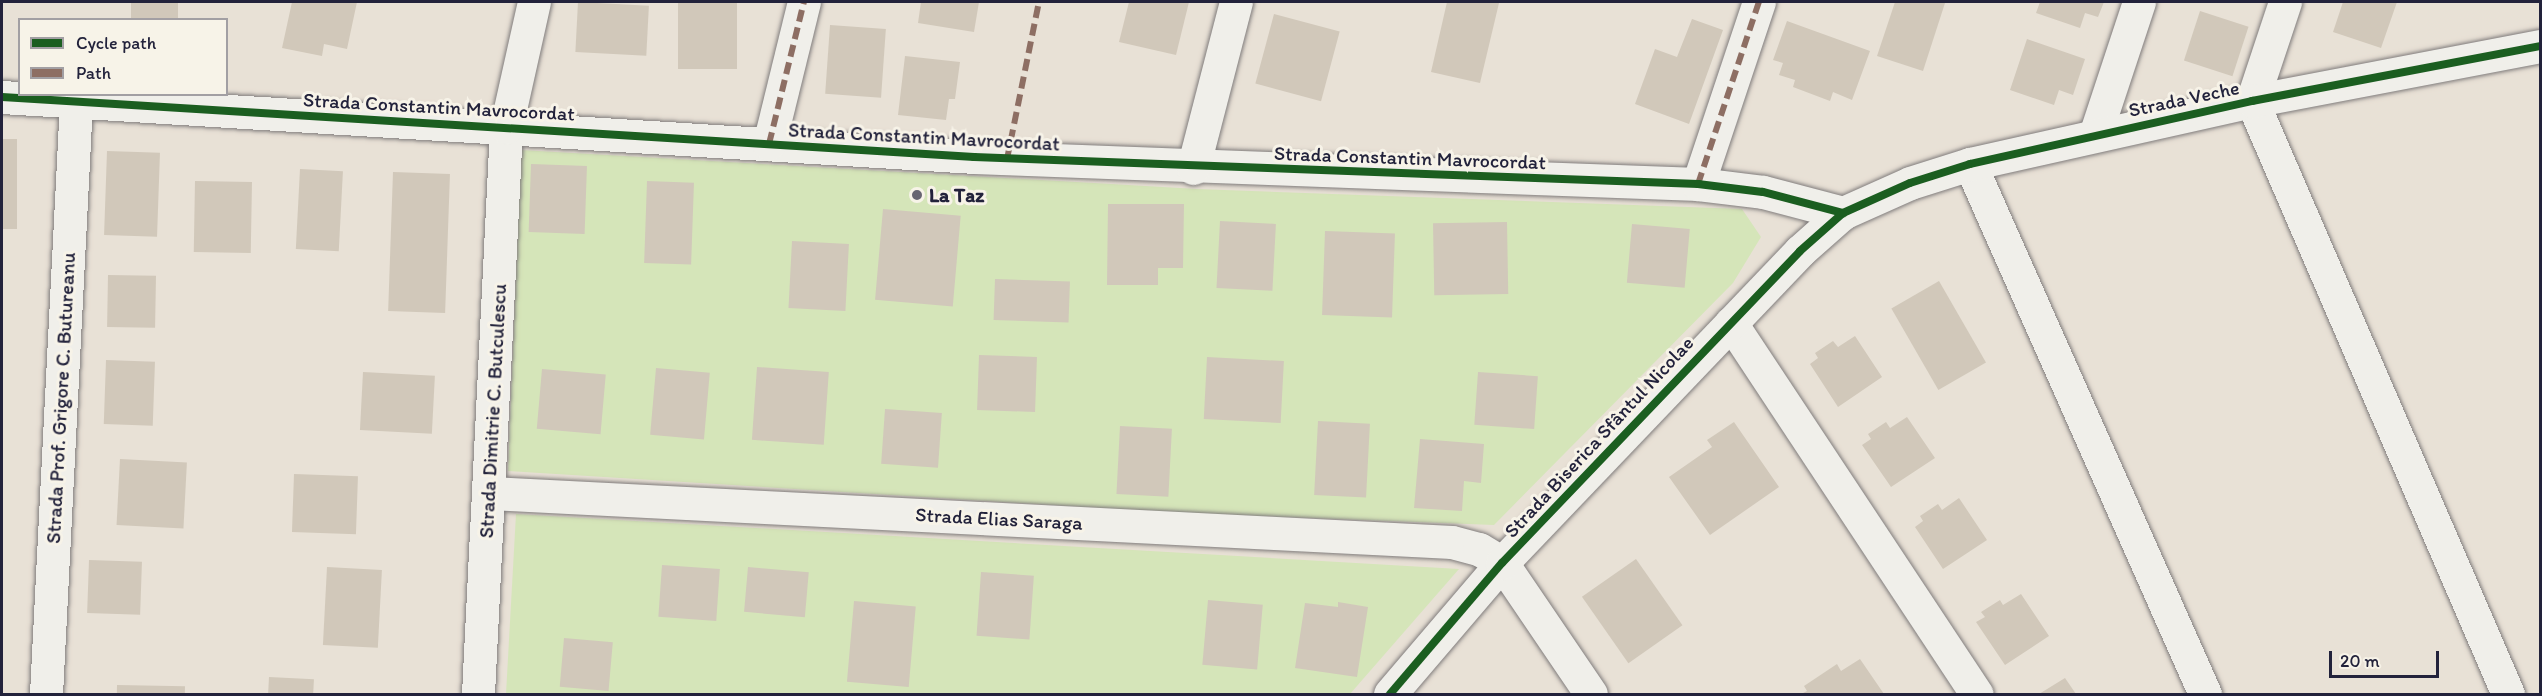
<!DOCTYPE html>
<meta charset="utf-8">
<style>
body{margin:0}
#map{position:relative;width:2542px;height:696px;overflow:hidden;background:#e8e1d6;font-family:Itim,sans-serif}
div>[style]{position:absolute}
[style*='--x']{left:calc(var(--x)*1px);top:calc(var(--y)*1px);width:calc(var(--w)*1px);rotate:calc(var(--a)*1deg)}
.green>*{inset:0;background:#d5e5b9}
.building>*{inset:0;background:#d1c8ba;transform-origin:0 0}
.roads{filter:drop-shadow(0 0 2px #807c7c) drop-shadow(0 0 2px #807c7c)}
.minor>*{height:33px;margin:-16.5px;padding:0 16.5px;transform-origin:16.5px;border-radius:16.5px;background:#f0efea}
.quiet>*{height:6px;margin-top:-3px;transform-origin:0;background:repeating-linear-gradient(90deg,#8d6e63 0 12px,transparent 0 18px)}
.cycleway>*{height:8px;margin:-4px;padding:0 4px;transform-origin:4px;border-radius:4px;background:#1b5e20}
.dots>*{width:16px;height:16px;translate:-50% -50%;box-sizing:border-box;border:3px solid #f7f3e8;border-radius:50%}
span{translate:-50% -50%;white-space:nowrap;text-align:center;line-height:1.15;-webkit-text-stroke:6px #f7f3e8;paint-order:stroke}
.street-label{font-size:20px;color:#22223b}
.poi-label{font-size:20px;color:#22223b;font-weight:700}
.left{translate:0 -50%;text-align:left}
.frame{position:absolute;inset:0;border:3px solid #22223b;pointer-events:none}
.legend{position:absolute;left:18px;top:18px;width:210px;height:78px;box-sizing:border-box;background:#f7f3e8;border:2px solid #a29fa3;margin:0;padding:8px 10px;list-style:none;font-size:18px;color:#22223b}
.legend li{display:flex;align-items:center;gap:12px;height:30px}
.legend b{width:30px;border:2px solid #a29fa3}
.scale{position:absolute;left:2329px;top:651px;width:110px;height:27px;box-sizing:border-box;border:3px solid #22223b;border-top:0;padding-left:8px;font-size:18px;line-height:21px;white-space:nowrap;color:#22223b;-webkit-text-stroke:4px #f7f3e8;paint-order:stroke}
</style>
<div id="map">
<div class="green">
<i style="clip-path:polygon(521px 150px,1197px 189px,1742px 209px,1761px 237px,1733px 283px,1494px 525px,1178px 513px,508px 471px)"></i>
<i style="clip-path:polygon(516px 514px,1459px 569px,1350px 694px,506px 694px)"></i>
</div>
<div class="building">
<i style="left:131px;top:2px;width:47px;height:18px"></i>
<i style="clip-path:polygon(292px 2px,357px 2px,347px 49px,324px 44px,322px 56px,282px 48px)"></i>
<i style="left:578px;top:2px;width:71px;height:50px;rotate:3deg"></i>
<i style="left:678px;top:2px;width:59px;height:67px"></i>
<i style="clip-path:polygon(921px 2px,979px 2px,974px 32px,918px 23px)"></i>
<i style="clip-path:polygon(1129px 2px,1189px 2px,1176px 55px,1119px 42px)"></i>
<i style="clip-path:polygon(1447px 2px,1499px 3px,1480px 83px,1431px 72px)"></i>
<i style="clip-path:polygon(1895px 2px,1945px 3px,1923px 71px,1877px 56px)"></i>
<i style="clip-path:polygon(2040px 2px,2104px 2px,2098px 17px,2085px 13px,2080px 28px,2036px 13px)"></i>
<i style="clip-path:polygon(2343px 2px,2397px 2px,2381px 48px,2333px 32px)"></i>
<i style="left:2200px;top:11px;width:51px;height:52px;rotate:18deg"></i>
<i style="left:1274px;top:14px;width:68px;height:72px;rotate:15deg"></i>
<i style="clip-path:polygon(1692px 19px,1723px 30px,1689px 124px,1635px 104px,1655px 49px,1677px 57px)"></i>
<i style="clip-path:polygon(1787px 21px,1870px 51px,1852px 100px,1833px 92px,1830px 101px,1793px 87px,1795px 80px,1779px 75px,1783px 63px,1773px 60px)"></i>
<i style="left:830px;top:25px;width:56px;height:69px;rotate:4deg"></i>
<i style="clip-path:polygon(2027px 39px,2085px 59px,2073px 95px,2059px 90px,2054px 105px,2010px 90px)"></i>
<i style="clip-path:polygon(905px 56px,960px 62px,955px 99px,949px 99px,946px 120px,898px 115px)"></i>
<i style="left:2px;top:139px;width:15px;height:90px"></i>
<i style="left:107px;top:151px;width:53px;height:84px;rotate:2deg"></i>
<i style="left:531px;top:164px;width:56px;height:68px;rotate:2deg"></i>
<i style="left:300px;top:169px;width:43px;height:80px;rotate:3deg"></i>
<i style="left:393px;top:172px;width:57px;height:139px;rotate:2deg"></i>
<i style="left:195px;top:181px;width:57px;height:71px;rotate:1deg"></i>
<i style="left:647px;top:181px;width:47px;height:82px;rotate:2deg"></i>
<i style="clip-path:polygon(1108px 204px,1184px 204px,1183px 268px,1158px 268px,1158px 285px,1107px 285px)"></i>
<i style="left:883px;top:209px;width:78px;height:91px;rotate:5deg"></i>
<i style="left:1220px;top:221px;width:56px;height:67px;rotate:3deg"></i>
<i style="left:1507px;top:222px;width:72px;height:74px;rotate:89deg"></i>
<i style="left:1632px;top:224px;width:58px;height:59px;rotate:5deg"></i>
<i style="left:1325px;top:231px;width:70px;height:84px;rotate:2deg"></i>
<i style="left:792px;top:241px;width:57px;height:67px;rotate:3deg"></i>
<i style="left:108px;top:275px;width:48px;height:52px;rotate:1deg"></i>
<i style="left:995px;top:279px;width:75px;height:41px;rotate:2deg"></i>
<i style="left:1939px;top:281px;width:94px;height:55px;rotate:60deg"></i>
<i style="clip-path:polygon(1855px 336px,1882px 377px,1838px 407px,1810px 364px,1818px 358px,1815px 353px,1833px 341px,1838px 347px)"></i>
<i style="left:979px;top:355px;width:58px;height:55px;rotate:2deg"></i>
<i style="left:1207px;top:357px;width:77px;height:62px;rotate:3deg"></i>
<i style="left:106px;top:360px;width:49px;height:64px;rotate:2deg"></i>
<i style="left:757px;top:367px;width:72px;height:73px;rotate:4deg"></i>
<i style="left:656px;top:368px;width:54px;height:67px;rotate:5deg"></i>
<i style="left:542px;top:369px;width:64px;height:60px;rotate:5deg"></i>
<i style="left:363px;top:372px;width:72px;height:58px;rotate:3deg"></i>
<i style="left:1478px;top:372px;width:60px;height:53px;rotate:4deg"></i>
<i style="left:885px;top:409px;width:57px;height:55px;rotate:4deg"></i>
<i style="clip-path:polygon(1907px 417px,1935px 458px,1891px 487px,1862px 445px,1871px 439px,1868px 434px,1886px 422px,1890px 428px)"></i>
<i style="left:1318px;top:421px;width:52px;height:74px;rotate:3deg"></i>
<i style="clip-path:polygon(1734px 422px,1779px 487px,1710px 535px,1669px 477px,1712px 447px,1707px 440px)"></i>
<i style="left:1120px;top:426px;width:52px;height:68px;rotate:3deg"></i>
<i style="clip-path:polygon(1420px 439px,1484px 444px,1481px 483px,1464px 481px,1462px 511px,1414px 508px)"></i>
<i style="left:120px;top:459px;width:67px;height:66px;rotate:3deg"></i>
<i style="left:294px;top:474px;width:64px;height:58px;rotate:2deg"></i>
<i style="clip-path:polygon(1959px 498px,1987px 540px,1943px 569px,1915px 527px,1923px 521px,1920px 516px,1938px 504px,1942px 510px)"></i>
<i style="left:1636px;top:559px;width:81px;height:66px;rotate:55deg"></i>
<i style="left:89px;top:560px;width:53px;height:53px;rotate:2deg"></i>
<i style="left:662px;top:565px;width:58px;height:52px;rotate:4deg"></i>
<i style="left:327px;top:567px;width:55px;height:78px;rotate:3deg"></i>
<i style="left:748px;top:567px;width:61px;height:45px;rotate:5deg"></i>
<i style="left:981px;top:572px;width:53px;height:64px;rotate:4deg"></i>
<i style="clip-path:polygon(2021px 594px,2049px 636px,2005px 665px,1976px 622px,1985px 617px,1981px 612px,2000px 600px,2003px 605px)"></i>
<i style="left:1208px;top:600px;width:55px;height:65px;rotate:5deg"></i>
<i style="left:854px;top:601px;width:62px;height:81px;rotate:5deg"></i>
<i style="clip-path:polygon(1338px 602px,1368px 607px,1357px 677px,1295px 668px,1305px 603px,1338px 607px)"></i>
<i style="left:564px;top:638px;width:49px;height:49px;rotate:5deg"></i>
<i style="clip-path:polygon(1860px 659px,1884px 694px,1801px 694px,1807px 691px,1804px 686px,1837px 664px,1841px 671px)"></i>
<i style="left:269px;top:677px;width:45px;height:17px;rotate:3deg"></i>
<i style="clip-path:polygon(2065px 678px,2076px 694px,2039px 694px)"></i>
<i style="left:117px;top:685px;width:68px;height:9px;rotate:1deg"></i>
</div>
<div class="roads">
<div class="minor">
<i style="--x:2285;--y:2;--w:104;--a:108.4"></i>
<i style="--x:2252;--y:101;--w:646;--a:66.65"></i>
<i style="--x:2;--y:97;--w:974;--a:3.53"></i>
<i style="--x:974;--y:157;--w:725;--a:2.14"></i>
<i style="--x:1698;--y:184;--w:65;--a:7"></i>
<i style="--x:1763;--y:192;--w:83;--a:14.7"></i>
<i style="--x:2095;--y:135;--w:140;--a:-71.7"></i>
<i style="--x:769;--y:144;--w:146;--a:-76.2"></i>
<i style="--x:1970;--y:164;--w:580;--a:66.09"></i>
<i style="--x:1193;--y:168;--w:171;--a:-75.5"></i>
<i style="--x:1698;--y:184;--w:192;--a:-71.5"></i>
<i style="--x:1731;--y:323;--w:445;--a:56.5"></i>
<i style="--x:490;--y:493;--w:963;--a:2.92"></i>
<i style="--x:1452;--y:542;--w:28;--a:15"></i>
<i style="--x:1479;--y:549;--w:27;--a:31"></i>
<i style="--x:1502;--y:563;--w:158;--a:55.8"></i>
<i style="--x:46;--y:694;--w:594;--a:-87.1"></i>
<i style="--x:478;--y:694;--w:568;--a:-87.17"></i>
<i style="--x:506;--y:127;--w:128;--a:-77.4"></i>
<i style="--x:1390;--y:694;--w:172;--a:-49.5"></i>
<i style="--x:1502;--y:563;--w:431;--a:-46.3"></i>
<i style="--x:1800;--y:251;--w:57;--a:-41.5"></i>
<i style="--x:1843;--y:213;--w:73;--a:-24.1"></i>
<i style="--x:1910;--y:183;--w:63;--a:-17.6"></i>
<i style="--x:1970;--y:164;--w:289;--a:-12.6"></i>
<i style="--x:2252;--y:101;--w:293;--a:-10.8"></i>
</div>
</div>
<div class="quiet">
<i style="--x:769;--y:144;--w:146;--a:-76.2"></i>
<i style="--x:1007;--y:159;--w:160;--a:-78.5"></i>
<i style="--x:1698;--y:184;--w:192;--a:-71.5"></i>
</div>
<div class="cycleway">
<i style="--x:2;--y:97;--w:974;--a:3.53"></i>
<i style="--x:974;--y:157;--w:725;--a:2.14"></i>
<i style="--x:1698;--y:184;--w:65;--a:7"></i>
<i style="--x:1763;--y:192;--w:83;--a:14.7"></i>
<i style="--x:1390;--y:694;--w:172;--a:-49.5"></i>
<i style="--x:1502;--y:563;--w:431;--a:-46.3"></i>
<i style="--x:1800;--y:251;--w:57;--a:-41.5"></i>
<i style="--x:1843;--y:213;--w:73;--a:-24.1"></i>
<i style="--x:1910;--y:183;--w:63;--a:-17.6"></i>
<i style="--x:1970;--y:164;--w:289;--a:-12.6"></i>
<i style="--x:2252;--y:101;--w:293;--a:-10.8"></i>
</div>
<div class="dots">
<i style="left:917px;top:195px;background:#676571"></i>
</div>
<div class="street-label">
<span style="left:2184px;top:99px;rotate:-12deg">Strada Veche</span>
<span style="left:439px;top:107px;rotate:3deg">Strada Constantin Mavrocordat</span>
<span style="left:924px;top:137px;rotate:3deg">Strada Constantin Mavrocordat</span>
<span style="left:1410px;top:158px;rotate:2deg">Strada Constantin Mavrocordat</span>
<span style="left:61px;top:398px;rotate:-87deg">Strada Prof. Grigore C. Butureanu</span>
<span style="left:493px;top:411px;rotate:-87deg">Strada Dimitrie C. Butculescu</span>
<span style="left:1599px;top:437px;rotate:-47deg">Strada Biserica Sfântul Nicolae</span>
<span style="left:999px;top:519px;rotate:3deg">Strada Elias Saraga</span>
</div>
<div class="poi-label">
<span class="left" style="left:929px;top:195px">La Taz</span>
</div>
<div class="frame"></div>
<ul class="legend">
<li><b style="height:8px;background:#1b5e20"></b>Cycle path</li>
<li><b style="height:8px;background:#8d6e63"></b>Path</li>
</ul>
<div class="scale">20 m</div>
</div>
